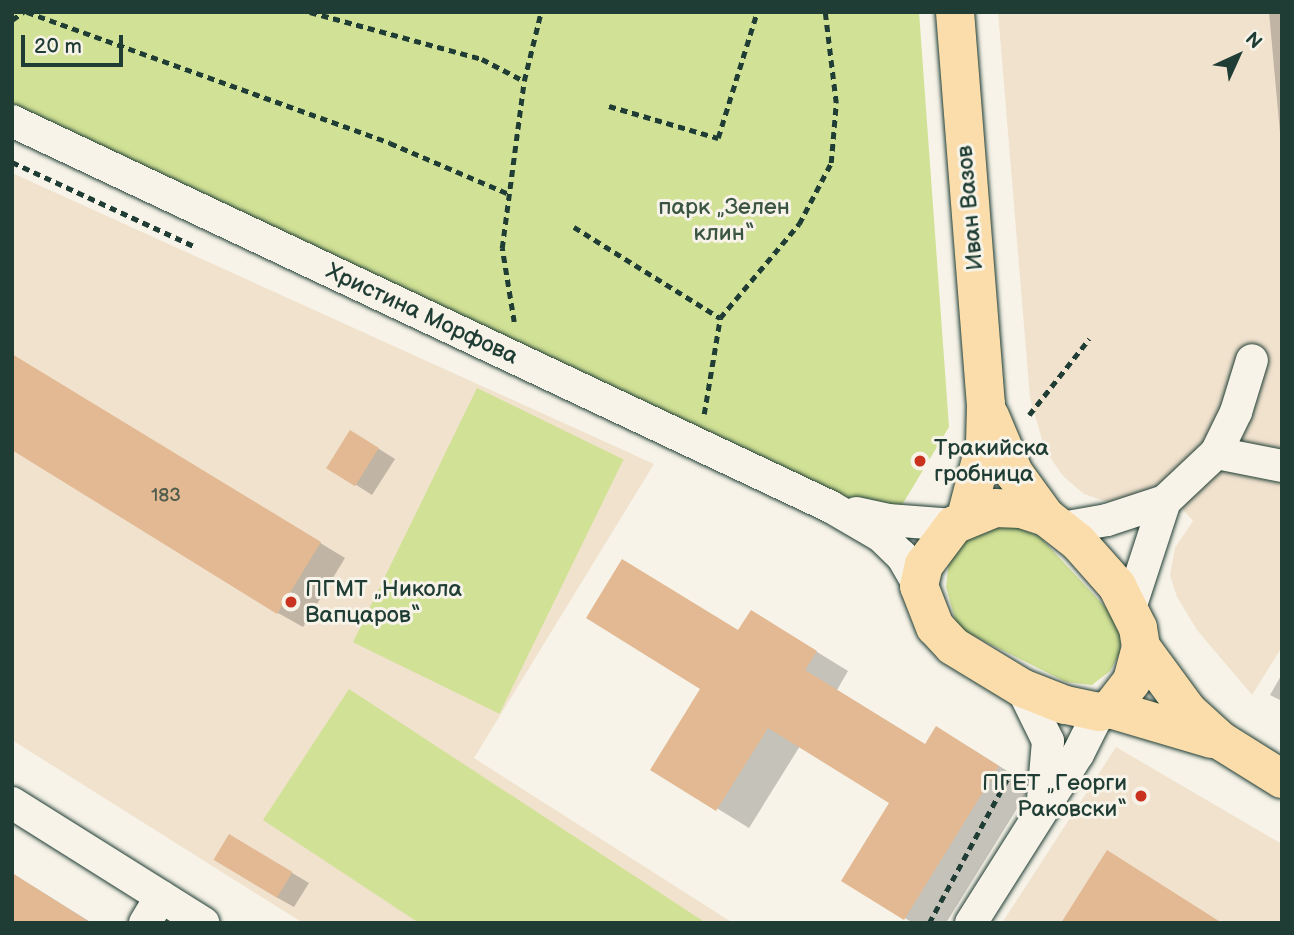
<!DOCTYPE html>
<meta charset="utf-8">
<style>
body{margin:0}
#map{position:relative;width:1294px;height:935px;overflow:hidden;background:#f7f3e8;font-family:"Balsamiq Sans",sans-serif}
div>[style]{position:absolute}
[style*='--x']{left:calc(var(--x)*1px);top:calc(var(--y)*1px);width:calc(var(--w)*1px);rotate:calc(var(--a)*1deg)}
.built>*{inset:0;background:#f1e2ce}
.green>*{inset:0;background:#d1e195;transform-origin:0 0}
.shadow>*{inset:0;background:#0003}
.building>*{inset:0;background:#e2b992;transform-origin:0 0}
.path>*{height:4.5px;margin-top:-2.25px;transform-origin:0;background:repeating-linear-gradient(90deg,#1f3d34 0 7px,transparent 0 12px)}
.roads{filter:drop-shadow(0 0 2px #1f3d34) drop-shadow(0 0 2px #1f3d34)}
.minor>*{height:32px;margin:-16px;padding:0 16px;transform-origin:16px;border-radius:16px;background:#f7f3e8}
.major>*{height:38px;margin:-19px;padding:0 19px;transform-origin:19px;border-radius:19px;background:#fbddab}
.dots>*{width:19px;height:19px;translate:-50% -50%;box-sizing:border-box;border:4px solid #f7f3e8;border-radius:50%}
span{translate:-50% -50%;white-space:nowrap;text-align:center;line-height:1.15;-webkit-text-stroke:6px #f7f3e8;paint-order:stroke}
.number-label{font-size:19px;color:#505c4c}
.number-label span{-webkit-text-stroke-width:0}
.park-label{font-size:23px;color:#3a5643}
.street-label{font-size:23px;color:#1f3d34}
.poi-label{font-size:23px;color:#1f3d34}
.left{translate:0 -50%;text-align:left}
.right{translate:-100% -50%;text-align:right}
.frame{position:absolute;inset:0;border:14px solid #1f3d34;pointer-events:none}
.north{position:absolute;left:1203px;top:21px;width:70px;height:70px;-webkit-text-stroke:5px #f7f3e8;paint-order:stroke;rotate:45deg;font-size:19px;font-weight:700;line-height:28px;text-align:center;color:#1f3d34}
.north::after{content:'';display:block;margin:auto;width:24px;height:32px;background:#1f3d34;clip-path:polygon(50% 0,100% 100%,50% 72%,0 100%)}
.scale{position:absolute;left:21px;top:35px;width:102px;height:32px;box-sizing:border-box;border:4px solid #1f3d34;border-top:0;padding-left:9px;font-size:21px;line-height:24px;white-space:nowrap;color:#1f3d34;-webkit-text-stroke:5px #f7f3e8;paint-order:stroke}
</style>
<div id="map">
<div class="built">
<i style="clip-path:polygon(998px 12px,1282px 12px,1282px 647px,1252px 695px,1197px 630px,1177px 597px,1170px 575px,1175px 548px,1193px 521px,1160px 483px,1128px 500px,1108px 502px,1084px 494px,1063px 476px,1045px 450px,1030px 398px)"></i>
<i style="clip-path:polygon(12px 173px,654px 464px,474px 758px,733px 923px,303px 923px,12px 740px)"></i>
<i style="clip-path:polygon(1116px 747px,1282px 844px,1282px 923px,1002px 923px)"></i>
</div>
<div class="green">
<i style="clip-path:polygon(12px 12px,919px 12px,949px 427px,893px 520px,12px 127px)"></i>
<i style="left:477px;top:388px;width:163px;height:283px;rotate:26deg"></i>
<i style="clip-path:polygon(1009px 523px,1040px 537px,1111px 613px,1121px 632px,1120px 653px,1110px 671px,1092px 685px,1066px 682px,966px 632px,956px 622px,946px 587px,949px 561px,963px 542px)"></i>
<i style="clip-path:polygon(349px 689px,601px 854px,706px 923px,419px 923px,263px 820px)"></i>
</div>
<div class="shadow">
<i style="clip-path:polygon(1269px 12px,1282px 12px,1282px 155px)"></i>
<i style="clip-path:polygon(12px 355px,345px 558px,303px 627px,278px 613px)"></i>
<i style="clip-path:polygon(368px 442px,395px 459px,372px 495px,328px 467px)"></i>
<i style="clip-path:polygon(783px 631px,848px 671px,837px 690px,926px 745px,969px 747px,1031px 786px,946px 923px,913px 923px,843px 880px,891px 802px,800px 746px,749px 828px,653px 769px,739px 632px)"></i>
<i style="clip-path:polygon(1282px 674px,1282px 701px,1270px 695px)"></i>
<i style="clip-path:polygon(247px 846px,309px 883px,294px 907px,276px 897px)"></i>
<i style="clip-path:polygon(12px 873px,92px 923px,12px 923px)"></i>
</div>
<div class="building">
<i style="clip-path:polygon(12px 354px,321px 542px,277px 614px,12px 450px)"></i>
<i style="left:350px;top:430px;width:34px;height:45px;rotate:32deg"></i>
<i style="clip-path:polygon(622px 559px,738px 630px,751px 610px,817px 651px,805px 670px,925px 744px,936px 726px,999px 766px,904px 920px,841px 881px,889px 803px,768px 728px,716px 811px,650px 770px,700px 689px,586px 618px)"></i>
<i style="left:229px;top:834px;width:74px;height:30px;rotate:31deg"></i>
<i style="clip-path:polygon(1107px 850px,1222px 923px,1061px 923px)"></i>
<i style="clip-path:polygon(12px 873px,91px 923px,12px 923px)"></i>
</div>
<div class="path">
<i style="--x:27;--y:12;--w:386;--a:19.8"></i>
<i style="--x:390;--y:143;--w:129;--a:23.2"></i>
<i style="--x:310;--y:12;--w:178;--a:15.3"></i>
<i style="--x:482;--y:59;--w:47;--a:27.6"></i>
<i style="--x:12;--y:20;--w:14;--a:-36"></i>
<i style="--x:609;--y:106;--w:114;--a:16.4"></i>
<i style="--x:718;--y:138;--w:132;--a:-72.8"></i>
<i style="--x:12;--y:162;--w:203;--a:24.8"></i>
<i style="--x:574;--y:227;--w:172;--a:31.9"></i>
<i style="--x:720;--y:318;--w:123;--a:-50"></i>
<i style="--x:799;--y:224;--w:69;--a:-62.3"></i>
<i style="--x:831;--y:163;--w:60;--a:-85.2"></i>
<i style="--x:836;--y:103;--w:92;--a:-96.9"></i>
<i style="--x:514;--y:322;--w:75;--a:-99.2"></i>
<i style="--x:502;--y:248;--w:168;--a:-82.5"></i>
<i style="--x:524;--y:81;--w:71;--a:-76.2"></i>
<i style="--x:704;--y:414;--w:97;--a:-80.5"></i>
<i style="--x:1029;--y:415;--w:97;--a:-51.7"></i>
<i style="--x:929;--y:923;--w:172;--a:-61.5"></i>
</div>
<div class="roads">
<div class="minor">
<i style="--x:12;--y:121;--w:905;--a:25.23"></i>
<i style="--x:831;--y:507;--w:58;--a:30.1"></i>
<i style="--x:881;--y:536;--w:29;--a:44"></i>
<i style="--x:902;--y:556;--w:34;--a:60"></i>
<i style="--x:1216;--y:453;--w:67;--a:11.1"></i>
<i style="--x:856;--y:513;--w:33;--a:12"></i>
<i style="--x:888;--y:520;--w:66;--a:4.3"></i>
<i style="--x:1062;--y:528;--w:46;--a:-10.1"></i>
<i style="--x:1107;--y:520;--w:61;--a:-18.1"></i>
<i style="--x:1130;--y:608;--w:113;--a:-71.9"></i>
<i style="--x:1165;--y:501;--w:70;--a:-43.3"></i>
<i style="--x:1216;--y:453;--w:46;--a:-64"></i>
<i style="--x:1236;--y:412;--w:54;--a:-72.9"></i>
<i style="--x:1022;--y:688;--w:59;--a:63.9"></i>
<i style="--x:1048;--y:741;--w:58;--a:94.9"></i>
<i style="--x:12;--y:803;--w:226;--a:32.1"></i>
<i style="--x:145;--y:923;--w:31;--a:-59"></i>
<i style="--x:971;--y:923;--w:200;--a:-57.7"></i>
<i style="--x:1078;--y:754;--w:47;--a:-63.4"></i>
</div>
<div class="major">
<i style="--x:955;--y:12;--w:393;--a:85.5"></i>
<i style="--x:986;--y:404;--w:40;--a:91.4"></i>
<i style="--x:985;--y:444;--w:75;--a:104.6"></i>
<i style="--x:990;--y:416;--w:62;--a:67.2"></i>
<i style="--x:1014;--y:473;--w:54;--a:54"></i>
<i style="--x:995;--y:508;--w:26;--a:2"></i>
<i style="--x:1021;--y:509;--w:26;--a:18"></i>
<i style="--x:1046;--y:517;--w:41;--a:38"></i>
<i style="--x:1078;--y:542;--w:59;--a:48.4"></i>
<i style="--x:1117;--y:586;--w:47;--a:63.4"></i>
<i style="--x:1138;--y:628;--w:19;--a:81"></i>
<i style="--x:1141;--y:647;--w:35;--a:105"></i>
<i style="--x:1132;--y:681;--w:36;--a:128"></i>
<i style="--x:1110;--y:709;--w:11;--a:165"></i>
<i style="--x:1099;--y:712;--w:35;--a:-168"></i>
<i style="--x:1065;--y:705;--w:46;--a:-158.4"></i>
<i style="--x:1022;--y:688;--w:81;--a:-148.7"></i>
<i style="--x:953;--y:646;--w:26;--a:-133"></i>
<i style="--x:935;--y:627;--w:44;--a:-111.3"></i>
<i style="--x:919;--y:586;--w:22;--a:-77"></i>
<i style="--x:924;--y:565;--w:50;--a:-53.1"></i>
<i style="--x:954;--y:525;--w:44;--a:-22.5"></i>
<i style="--x:1141;--y:647;--w:79;--a:53.7"></i>
<i style="--x:1188;--y:711;--w:45;--a:42.3"></i>
<i style="--x:1221;--y:741;--w:72;--a:31.9"></i>
<i style="--x:1110;--y:709;--w:106;--a:16.4"></i>
</div>
</div>
<div class="dots">
<i style="left:920px;top:461px;background:#c8321e"></i>
<i style="left:291px;top:602px;background:#c8321e"></i>
<i style="left:1141px;top:796px;background:#c8321e"></i>
</div>
<div class="number-label">
<span style="left:166px;top:496px">183</span>
</div>
<div class="park-label">
<span style="left:724px;top:220px">парк „Зелен<br>клин“</span>
</div>
<div class="street-label">
<span style="left:970px;top:208px;rotate:-95deg">Иван Вазов</span>
<span style="left:422px;top:314px;rotate:25deg">Христина Морфова</span>
</div>
<div class="poi-label">
<span class="left" style="left:934px;top:461px">Тракийска<br>гробница</span>
<span class="left" style="left:305px;top:602px">ПГМТ „Никола<br>Вапцаров“</span>
<span class="right" style="left:1127px;top:796px">ПГЕТ „Георги<br>Раковски“</span>
</div>
<div class="frame"></div>
<div class="north">N</div>
<div class="scale">20 m</div>
</div>
